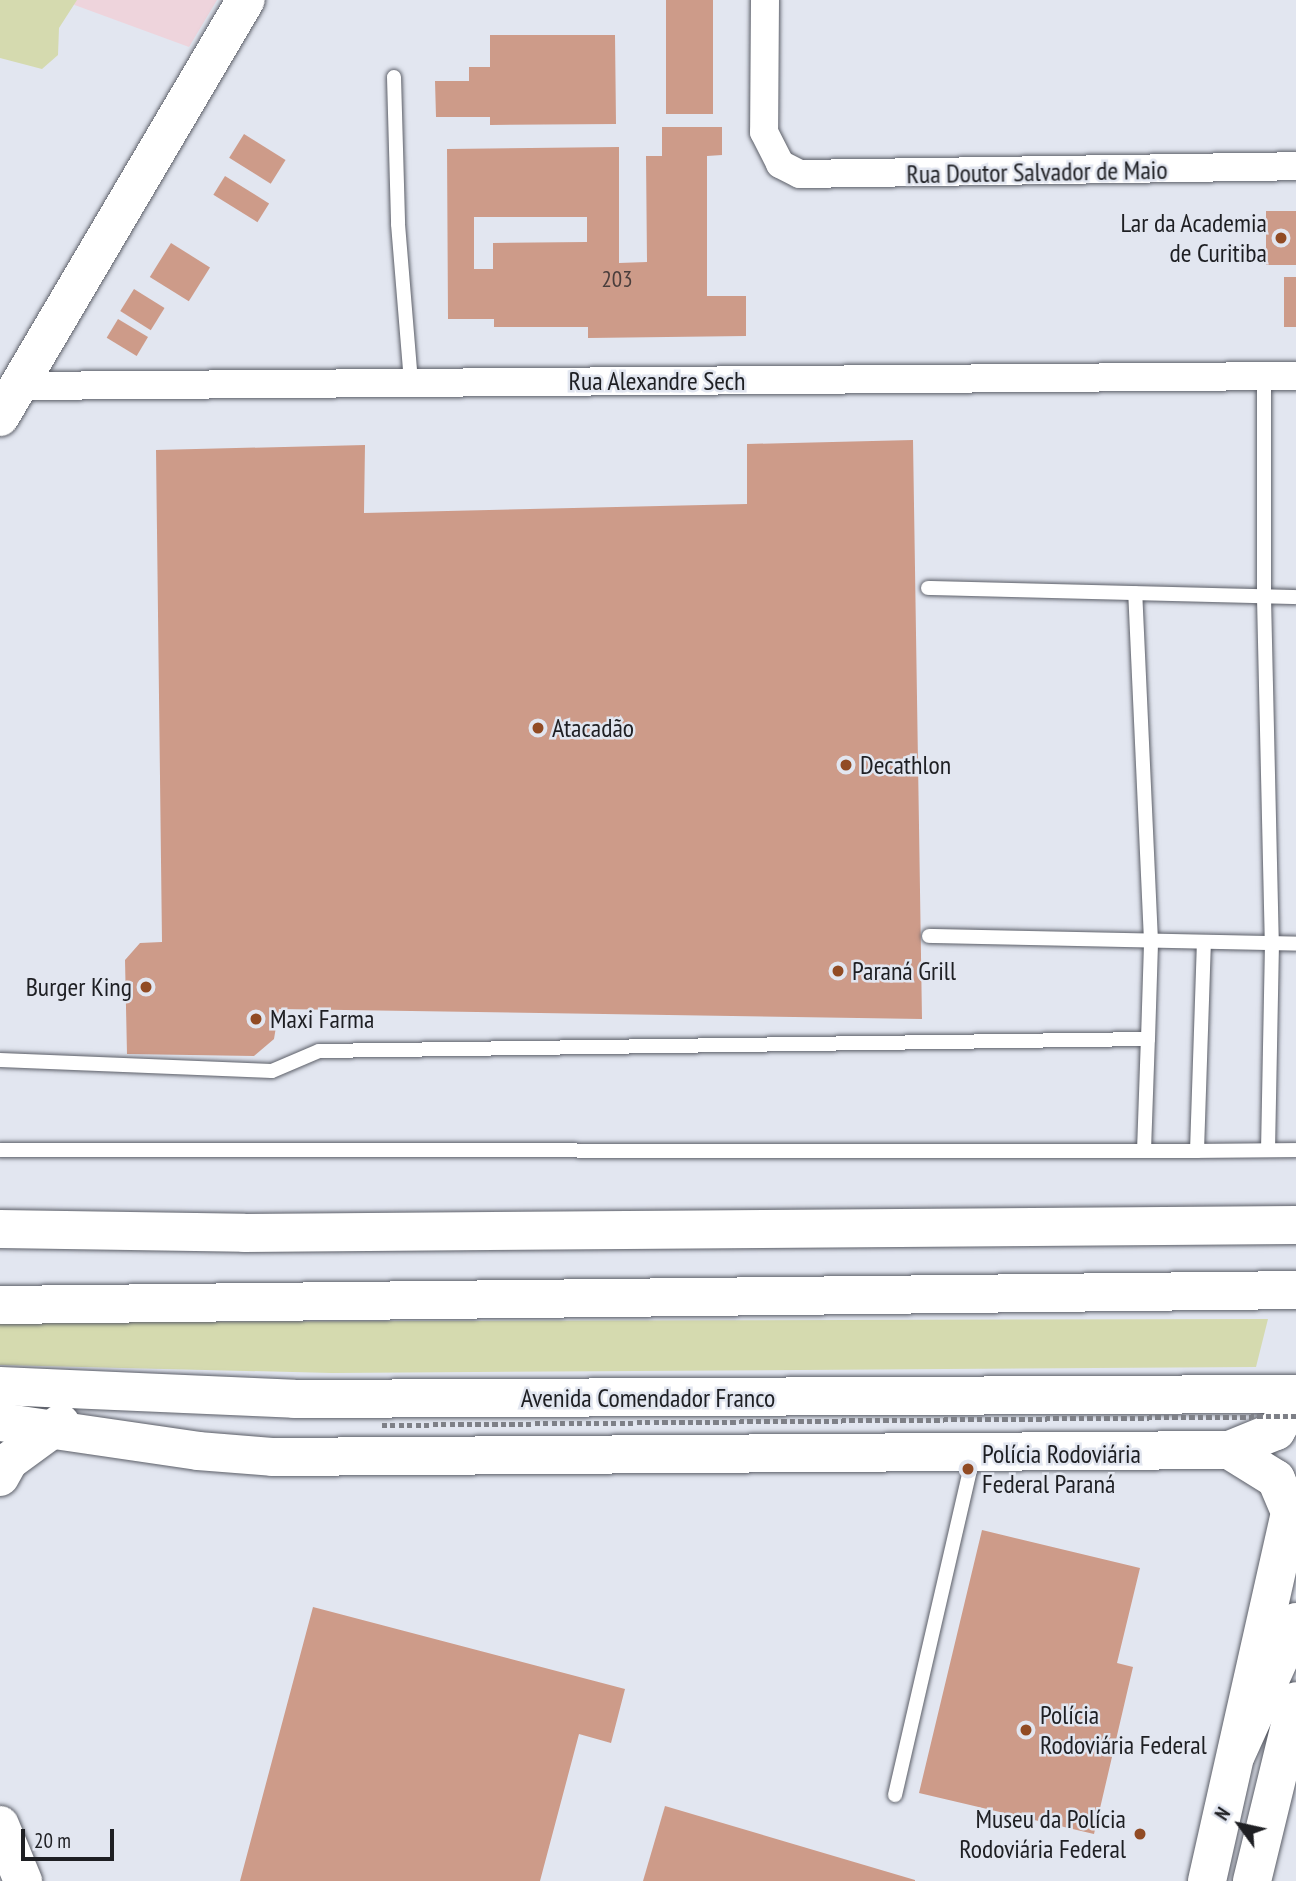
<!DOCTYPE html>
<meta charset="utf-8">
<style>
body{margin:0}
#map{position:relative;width:1296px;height:1881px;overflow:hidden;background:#e2e6f0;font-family:"PT Sans Narrow",sans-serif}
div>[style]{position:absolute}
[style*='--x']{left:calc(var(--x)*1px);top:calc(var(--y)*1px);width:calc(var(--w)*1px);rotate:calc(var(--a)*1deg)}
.education>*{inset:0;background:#eed4dc}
.green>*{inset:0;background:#d5daaf}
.building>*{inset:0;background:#cd9b89;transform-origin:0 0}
.roads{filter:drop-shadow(0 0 2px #5b5e67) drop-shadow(0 0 2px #5b5e67)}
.lane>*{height:14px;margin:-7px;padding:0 7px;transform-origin:7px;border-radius:7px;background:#fff}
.street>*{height:28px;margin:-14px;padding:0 14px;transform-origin:14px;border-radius:14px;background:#fff}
.secondary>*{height:38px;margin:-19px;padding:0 19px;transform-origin:19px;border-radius:19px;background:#fff}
.highway>*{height:38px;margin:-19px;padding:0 19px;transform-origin:19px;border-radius:19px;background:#fff}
.path-bridge>*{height:4.5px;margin-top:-2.25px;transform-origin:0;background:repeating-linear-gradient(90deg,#7e8087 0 5px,transparent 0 8.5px)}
.dots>*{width:19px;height:19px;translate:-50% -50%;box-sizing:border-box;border:4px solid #e2e6f0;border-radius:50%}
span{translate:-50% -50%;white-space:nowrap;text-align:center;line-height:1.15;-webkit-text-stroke:5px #e2e6f0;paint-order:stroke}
.number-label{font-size:23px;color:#4a3e3c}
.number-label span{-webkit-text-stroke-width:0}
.street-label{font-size:26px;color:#1e1f23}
.poi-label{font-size:26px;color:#1e1f23}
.right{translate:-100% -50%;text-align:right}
.left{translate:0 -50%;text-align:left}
.north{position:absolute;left:1205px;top:1790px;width:70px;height:70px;-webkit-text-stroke:5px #e2e6f0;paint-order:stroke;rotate:303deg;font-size:19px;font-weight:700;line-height:28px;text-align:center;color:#1e1f23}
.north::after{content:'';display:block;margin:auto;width:24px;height:32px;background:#1e1f23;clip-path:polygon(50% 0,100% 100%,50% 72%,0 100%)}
.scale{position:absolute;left:21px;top:1829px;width:93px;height:32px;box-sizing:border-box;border:4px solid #1e1f23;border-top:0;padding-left:9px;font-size:21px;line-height:24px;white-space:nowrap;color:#1e1f23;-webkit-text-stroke:5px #e2e6f0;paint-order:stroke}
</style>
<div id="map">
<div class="education">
<i style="clip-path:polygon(61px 0,217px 0,189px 47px)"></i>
</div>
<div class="green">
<i style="clip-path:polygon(0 0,77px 0,59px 28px,58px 55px,42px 69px,0 58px)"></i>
<i style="clip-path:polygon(1268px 1319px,1256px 1367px,332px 1373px,0 1365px,0 1322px)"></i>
</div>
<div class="building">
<i style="left:666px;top:0;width:47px;height:114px"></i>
<i style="clip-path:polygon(490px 35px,615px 35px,616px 124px,490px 125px,490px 117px,436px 117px,435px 81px,469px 81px,469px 67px,490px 67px)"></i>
<i style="clip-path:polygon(evenodd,662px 127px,722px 127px,722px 155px,707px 156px,707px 296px,746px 296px,746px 336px,588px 338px,588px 327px,494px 327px,494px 319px,448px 319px,447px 149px,619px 147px,619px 263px,647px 262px,646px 156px,662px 156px,662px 127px,474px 217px,587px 217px,587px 242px,493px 243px,493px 269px,474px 269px,474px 217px)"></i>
<i style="left:244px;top:134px;width:49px;height:28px;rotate:32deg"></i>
<i style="left:225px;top:176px;width:52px;height:22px;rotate:32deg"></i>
<i style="left:1266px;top:211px;width:30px;height:54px"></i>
<i style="left:171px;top:243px;width:46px;height:40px;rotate:32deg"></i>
<i style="left:1284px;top:277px;width:12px;height:50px"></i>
<i style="left:134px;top:289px;width:36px;height:26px;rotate:32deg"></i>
<i style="left:118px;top:319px;width:35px;height:22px;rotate:31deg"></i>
<i style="clip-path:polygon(913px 440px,922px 1019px,279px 1009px,274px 1039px,254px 1056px,127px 1054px,125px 960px,140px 943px,162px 942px,156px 450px,365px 445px,364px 513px,747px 504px,747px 444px)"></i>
<i style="clip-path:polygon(982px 1530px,1140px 1568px,1117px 1663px,1133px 1667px,1094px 1834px,919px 1793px)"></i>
<i style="clip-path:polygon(313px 1607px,625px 1689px,611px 1743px,579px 1734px,540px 1881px,240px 1881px)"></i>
<i style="clip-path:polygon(665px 1806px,915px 1880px,915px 1881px,643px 1881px)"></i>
</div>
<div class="roads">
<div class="lane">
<i style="--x:394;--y:77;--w:147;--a:88.4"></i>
<i style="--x:398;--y:224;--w:160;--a:85.3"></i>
<i style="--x:1264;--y:377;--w:221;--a:90"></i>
<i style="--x:1264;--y:598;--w:345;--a:88.7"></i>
<i style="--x:1272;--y:943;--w:207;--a:91.1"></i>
<i style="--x:928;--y:588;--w:368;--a:1.4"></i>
<i style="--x:929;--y:936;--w:367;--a:1.2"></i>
<i style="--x:0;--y:1060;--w:272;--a:2.3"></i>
<i style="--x:272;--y:1071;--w:51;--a:-23.1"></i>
<i style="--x:319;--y:1051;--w:829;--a:-0.83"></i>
<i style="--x:1148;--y:1039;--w:98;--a:-88.2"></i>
<i style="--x:1151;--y:941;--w:348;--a:-92.6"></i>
<i style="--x:0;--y:1150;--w:1197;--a:0.05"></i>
<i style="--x:1197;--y:1151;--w:209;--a:-88.1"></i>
<i style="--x:1144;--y:1151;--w:112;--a:-88"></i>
<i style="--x:1197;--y:1151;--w:99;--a:-0.6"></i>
<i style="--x:895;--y:1795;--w:351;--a:-77"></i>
</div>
<div class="street">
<i style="--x:765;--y:0;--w:132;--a:90.4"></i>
<i style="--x:764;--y:132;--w:36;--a:63"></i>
<i style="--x:780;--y:164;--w:22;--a:27"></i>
<i style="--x:800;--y:174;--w:496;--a:-0.9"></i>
<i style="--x:18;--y:386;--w:1278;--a:-0.45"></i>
</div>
<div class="secondary">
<i style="--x:0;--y:417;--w:484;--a:-59.5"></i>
<i style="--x:0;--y:1422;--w:200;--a:8.3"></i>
<i style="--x:198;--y:1451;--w:74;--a:4.6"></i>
<i style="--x:272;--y:1457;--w:957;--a:-0.42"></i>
<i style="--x:1229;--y:1450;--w:51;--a:-22"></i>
<i style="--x:1276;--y:1431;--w:39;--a:-59"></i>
<i style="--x:0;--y:1477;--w:18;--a:-61"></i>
<i style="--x:9;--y:1461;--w:64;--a:-36.2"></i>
<i style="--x:0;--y:1825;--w:61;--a:67.7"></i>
<i style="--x:1207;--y:1881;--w:378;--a:-77.3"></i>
<i style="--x:1290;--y:1512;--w:36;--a:-113"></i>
<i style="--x:1276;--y:1479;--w:55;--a:-148.3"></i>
</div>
<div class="highway">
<i style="--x:0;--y:1229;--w:244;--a:0.9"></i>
<i style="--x:244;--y:1233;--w:1052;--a:-0.44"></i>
<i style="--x:0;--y:1305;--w:1296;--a:-0.66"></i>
<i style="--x:0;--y:1386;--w:294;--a:2.5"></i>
<i style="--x:294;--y:1399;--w:1002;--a:-0.29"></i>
<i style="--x:1236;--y:1755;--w:146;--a:-65.7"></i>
<i style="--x:1252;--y:1881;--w:185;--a:-76.3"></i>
</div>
</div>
<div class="path-bridge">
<i style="--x:382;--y:1425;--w:914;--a:-0.56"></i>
</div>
<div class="dots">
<i style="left:1281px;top:238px;background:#914b24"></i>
<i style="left:538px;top:728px;background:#914b24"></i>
<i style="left:846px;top:765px;background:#914b24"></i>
<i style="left:838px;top:971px;background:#914b24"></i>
<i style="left:146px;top:987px;background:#914b24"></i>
<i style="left:256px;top:1019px;background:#914b24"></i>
<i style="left:968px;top:1469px;background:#914b24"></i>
<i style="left:1026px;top:1730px;background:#914b24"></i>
<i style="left:1140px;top:1834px;background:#914b24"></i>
</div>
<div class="number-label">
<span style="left:617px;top:279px">203</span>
</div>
<div class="street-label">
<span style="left:1037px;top:172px;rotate:-1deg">Rua Doutor Salvador de Maio</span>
<span style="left:657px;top:381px">Rua Alexandre Sech</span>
<span style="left:648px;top:1398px">Avenida Comendador Franco</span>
</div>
<div class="poi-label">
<span class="right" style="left:1267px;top:238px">Lar da Academia<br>de Curitiba</span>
<span class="left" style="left:552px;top:728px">Atacadão</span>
<span class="left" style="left:860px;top:765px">Decathlon</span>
<span class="left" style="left:852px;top:971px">Paraná Grill</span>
<span class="right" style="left:132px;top:987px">Burger King</span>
<span class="left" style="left:270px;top:1019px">Maxi Farma</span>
<span class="left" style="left:982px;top:1469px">Polícia Rodoviária<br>Federal Paraná</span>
<span class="left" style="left:1040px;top:1730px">Polícia<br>Rodoviária Federal</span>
<span class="right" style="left:1126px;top:1834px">Museu da Polícia<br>Rodoviária Federal</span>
</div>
<div class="north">N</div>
<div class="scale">20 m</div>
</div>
